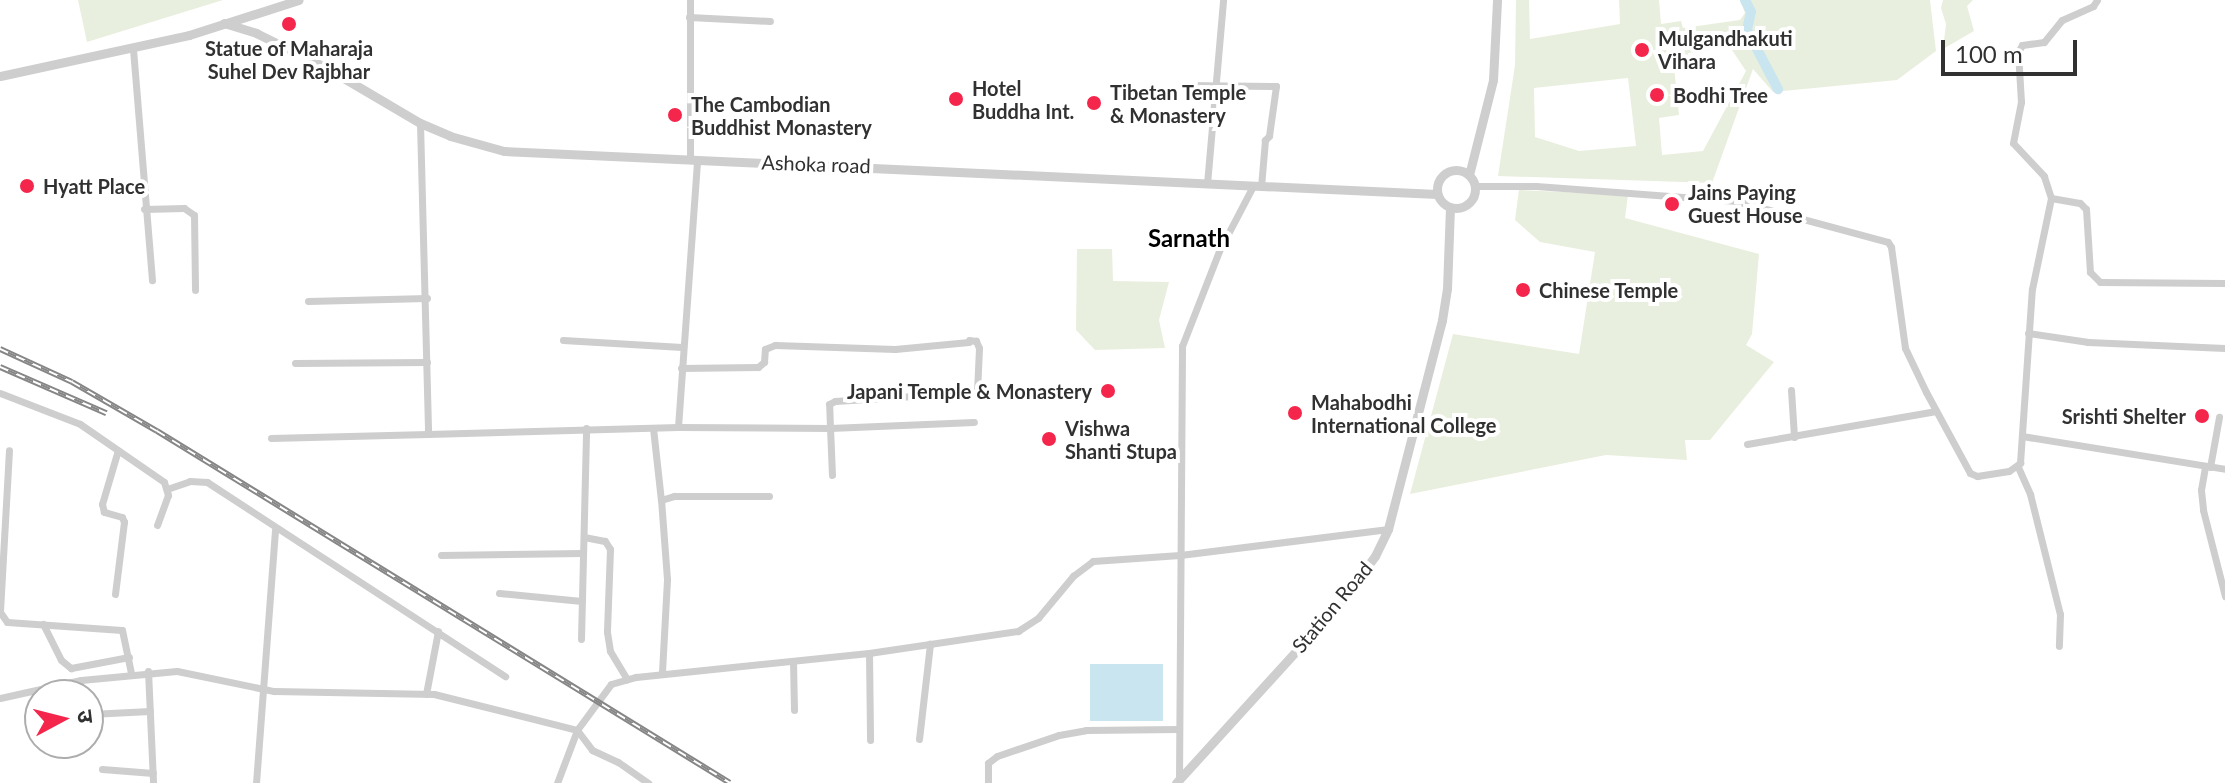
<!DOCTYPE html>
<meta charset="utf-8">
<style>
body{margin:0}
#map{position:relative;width:2225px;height:783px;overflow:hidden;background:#fff;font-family:Lato,"Noto Sans Devanagari",sans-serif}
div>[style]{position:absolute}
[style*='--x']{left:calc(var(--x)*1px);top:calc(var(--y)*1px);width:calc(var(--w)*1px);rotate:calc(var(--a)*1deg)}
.green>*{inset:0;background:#e9efde}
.water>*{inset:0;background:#c9e5f0;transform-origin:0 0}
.canal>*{height:10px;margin:-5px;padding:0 5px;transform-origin:5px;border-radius:5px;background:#c9e5f0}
.minor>*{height:7px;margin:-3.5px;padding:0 3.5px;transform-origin:3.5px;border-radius:3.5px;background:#cecece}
.tertiary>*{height:9px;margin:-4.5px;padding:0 4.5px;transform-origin:4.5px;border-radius:4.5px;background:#cecece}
.tertiary>.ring{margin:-4.5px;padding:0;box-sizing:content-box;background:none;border:9px solid #cecece;border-radius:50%}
.rail>*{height:6px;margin-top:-3px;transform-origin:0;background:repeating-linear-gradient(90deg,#fff 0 9px,#868686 0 18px);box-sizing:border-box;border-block:2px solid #868686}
.dots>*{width:22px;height:22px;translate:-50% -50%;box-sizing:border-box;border:4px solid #fff;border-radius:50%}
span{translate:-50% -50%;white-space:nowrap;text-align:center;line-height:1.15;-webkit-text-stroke:8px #fff;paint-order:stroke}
.poi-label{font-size:20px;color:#313131;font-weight:700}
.left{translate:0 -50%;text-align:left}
.right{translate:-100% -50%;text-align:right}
.street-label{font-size:20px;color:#313131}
.quarter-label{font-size:24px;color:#000;font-weight:700}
.north{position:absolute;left:24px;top:679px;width:80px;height:80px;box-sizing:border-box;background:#fff;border:2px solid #adadad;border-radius:50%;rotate:83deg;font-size:22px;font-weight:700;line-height:32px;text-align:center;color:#313131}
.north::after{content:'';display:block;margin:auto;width:28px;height:36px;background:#f5264b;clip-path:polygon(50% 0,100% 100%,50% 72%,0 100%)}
.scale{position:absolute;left:1941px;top:40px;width:136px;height:36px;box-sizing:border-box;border:4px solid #313131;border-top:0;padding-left:10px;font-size:24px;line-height:28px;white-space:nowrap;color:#313131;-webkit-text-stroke:6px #fff;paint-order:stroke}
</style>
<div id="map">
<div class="green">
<i style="clip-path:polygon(78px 0,223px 0,87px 42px)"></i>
<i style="clip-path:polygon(evenodd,1516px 0,1529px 0,1530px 39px,1620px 24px,1619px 0,1659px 0,1661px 24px,1681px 21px,1683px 28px,1740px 20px,1745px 13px,1740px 0,1930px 0,1936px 51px,1897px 80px,1773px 92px,1753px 69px,1712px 183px,1498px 176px,1515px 65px,1516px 0,1730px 47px,1746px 71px,1703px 151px,1662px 155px,1659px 118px,1679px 115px,1674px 67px,1687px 64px,1688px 53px,1730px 47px,1516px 0,1628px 78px,1636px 146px,1579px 151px,1535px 137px,1534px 88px,1628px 78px)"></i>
<i style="clip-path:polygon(1943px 0,1973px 0,1967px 6px,1974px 31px,1943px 49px,1946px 24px,1941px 8px)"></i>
<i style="clip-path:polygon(1519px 190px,1628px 195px,1625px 218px,1759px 254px,1752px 334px,1746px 345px,1774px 362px,1710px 440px,1685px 440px,1687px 460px,1606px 455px,1410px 494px,1453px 334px,1579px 354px,1595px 252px,1540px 242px,1515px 220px)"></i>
<i style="clip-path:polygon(1077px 249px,1112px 249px,1113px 281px,1169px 282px,1159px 320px,1165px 348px,1095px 350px,1076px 330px)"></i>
</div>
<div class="water">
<i style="left:1090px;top:664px;width:73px;height:57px"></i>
</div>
<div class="canal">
<i style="--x:1745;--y:0;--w:13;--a:63"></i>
<i style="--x:1751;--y:12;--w:18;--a:103"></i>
<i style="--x:1747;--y:30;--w:67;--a:62.3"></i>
</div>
<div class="minor">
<i style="--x:690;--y:0;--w:159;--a:90"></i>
<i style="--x:689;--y:17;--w:81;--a:2.8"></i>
<i style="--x:133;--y:49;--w:232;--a:85.3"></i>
<i style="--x:1185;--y:85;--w:91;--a:0.6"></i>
<i style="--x:1276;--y:86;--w:50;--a:98"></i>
<i style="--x:1269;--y:136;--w:6;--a:135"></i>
<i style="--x:1265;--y:140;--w:47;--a:94.9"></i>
<i style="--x:420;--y:123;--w:311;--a:88.5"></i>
<i style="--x:428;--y:434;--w:250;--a:-1.6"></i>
<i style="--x:678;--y:427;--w:268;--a:-85.9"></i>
<i style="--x:1207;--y:184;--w:185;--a:-85"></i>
<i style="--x:1475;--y:186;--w:61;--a:0"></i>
<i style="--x:1536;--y:186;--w:201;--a:4.3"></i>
<i style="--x:1736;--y:201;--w:157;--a:15.1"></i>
<i style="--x:1888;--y:242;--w:6;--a:59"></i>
<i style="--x:1891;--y:247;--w:102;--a:82.1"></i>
<i style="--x:1905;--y:348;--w:49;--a:64.5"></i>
<i style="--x:1926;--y:392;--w:92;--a:61.5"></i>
<i style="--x:1970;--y:473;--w:8;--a:23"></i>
<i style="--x:1977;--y:476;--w:32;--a:-9"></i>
<i style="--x:2009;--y:471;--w:14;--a:-36"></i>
<i style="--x:2020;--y:463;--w:174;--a:-86.1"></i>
<i style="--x:2032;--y:289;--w:93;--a:-78.2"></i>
<i style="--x:2051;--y:198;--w:23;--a:-108"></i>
<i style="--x:2044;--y:176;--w:45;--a:-133.2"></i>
<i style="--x:2013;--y:143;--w:42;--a:-79"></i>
<i style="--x:2021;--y:102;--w:50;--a:-93.4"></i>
<i style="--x:2018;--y:52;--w:8;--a:-60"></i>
<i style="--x:2022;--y:45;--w:22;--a:-8"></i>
<i style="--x:2044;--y:42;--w:28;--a:-51"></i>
<i style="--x:2062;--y:20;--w:34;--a:-24"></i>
<i style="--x:2093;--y:6;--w:7;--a:-56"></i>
<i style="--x:2051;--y:198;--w:29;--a:10"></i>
<i style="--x:2080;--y:203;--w:8;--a:45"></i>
<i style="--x:2086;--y:209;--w:63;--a:86.4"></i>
<i style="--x:2090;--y:272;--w:14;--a:45"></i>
<i style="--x:2100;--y:282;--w:125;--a:0.5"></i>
<i style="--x:144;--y:209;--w:40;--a:-1.4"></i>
<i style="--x:184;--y:208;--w:12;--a:35"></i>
<i style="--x:194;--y:215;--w:75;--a:89.2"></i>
<i style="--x:308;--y:301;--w:119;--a:-1.4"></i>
<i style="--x:2028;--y:333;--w:61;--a:8.5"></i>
<i style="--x:2088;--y:342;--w:137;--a:2.5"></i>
<i style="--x:563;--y:340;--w:119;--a:3.4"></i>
<i style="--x:295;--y:363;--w:132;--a:-0.4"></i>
<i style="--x:681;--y:368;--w:77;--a:-0.7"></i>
<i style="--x:758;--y:367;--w:8;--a:-40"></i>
<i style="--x:764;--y:362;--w:13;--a:-86"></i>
<i style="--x:765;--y:349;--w:11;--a:-22"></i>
<i style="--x:775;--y:345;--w:120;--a:1.9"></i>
<i style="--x:895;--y:349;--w:74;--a:-5.4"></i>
<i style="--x:1791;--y:390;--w:47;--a:86.3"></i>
<i style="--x:0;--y:393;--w:86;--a:21.2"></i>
<i style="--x:80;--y:424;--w:102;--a:34.6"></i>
<i style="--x:164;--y:482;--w:14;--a:73"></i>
<i style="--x:168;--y:495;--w:32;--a:110"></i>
<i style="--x:678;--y:427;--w:152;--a:0.4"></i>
<i style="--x:830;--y:428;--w:24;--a:-92"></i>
<i style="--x:829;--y:404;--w:7;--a:-27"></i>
<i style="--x:835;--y:401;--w:142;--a:-3.6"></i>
<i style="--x:977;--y:392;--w:44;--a:-87.4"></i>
<i style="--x:979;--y:348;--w:8;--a:-113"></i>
<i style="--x:976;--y:341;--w:7;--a:-172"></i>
<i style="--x:653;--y:428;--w:72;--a:83.7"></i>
<i style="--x:2022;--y:436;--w:206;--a:9.2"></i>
<i style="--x:271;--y:438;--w:157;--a:-1.5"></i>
<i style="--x:1747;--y:444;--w:192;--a:-9.9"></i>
<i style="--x:2018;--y:467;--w:30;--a:66"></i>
<i style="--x:2030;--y:494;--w:124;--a:76"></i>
<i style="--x:2060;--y:614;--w:32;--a:92"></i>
<i style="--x:2205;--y:467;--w:23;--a:100"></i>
<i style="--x:2201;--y:490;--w:20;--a:84"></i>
<i style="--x:2203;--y:510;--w:89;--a:75.7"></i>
<i style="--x:2210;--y:467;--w:51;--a:-79.8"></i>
<i style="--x:832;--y:475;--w:47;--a:-92.4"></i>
<i style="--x:830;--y:428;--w:144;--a:-2.4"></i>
<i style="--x:167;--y:489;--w:24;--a:-19"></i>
<i style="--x:190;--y:481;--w:17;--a:3"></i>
<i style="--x:207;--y:482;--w:356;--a:33.1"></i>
<i style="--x:584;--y:537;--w:21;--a:11"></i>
<i style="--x:605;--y:541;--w:9;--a:58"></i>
<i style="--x:610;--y:549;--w:83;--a:92.1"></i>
<i style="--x:607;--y:632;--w:19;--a:81"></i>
<i style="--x:610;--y:651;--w:33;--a:59"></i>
<i style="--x:441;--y:555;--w:142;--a:-0.8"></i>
<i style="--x:499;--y:593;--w:83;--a:5.5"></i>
<i style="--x:115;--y:594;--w:73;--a:-82.9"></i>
<i style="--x:124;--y:522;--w:5;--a:-112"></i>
<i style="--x:122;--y:517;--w:19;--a:-164"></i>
<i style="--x:104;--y:512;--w:8;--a:-104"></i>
<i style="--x:102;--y:504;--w:56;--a:-73.5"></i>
<i style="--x:0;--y:611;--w:161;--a:-86.8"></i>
<i style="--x:0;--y:612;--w:12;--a:55"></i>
<i style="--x:7;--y:622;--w:115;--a:4"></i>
<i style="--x:122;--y:630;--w:44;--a:78.2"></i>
<i style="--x:43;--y:624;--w:40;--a:63.4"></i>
<i style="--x:61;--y:660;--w:13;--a:39"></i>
<i style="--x:71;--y:668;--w:59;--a:-10.7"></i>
<i style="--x:581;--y:639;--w:211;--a:-88.6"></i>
<i style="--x:869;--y:653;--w:87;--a:89.3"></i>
<i style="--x:793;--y:661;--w:49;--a:88.8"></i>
<i style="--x:148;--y:671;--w:112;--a:87.4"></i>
<i style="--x:662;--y:672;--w:93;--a:-86.9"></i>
<i style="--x:667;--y:579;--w:79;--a:-94.3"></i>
<i style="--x:661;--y:500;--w:14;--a:-17"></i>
<i style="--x:674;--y:496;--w:95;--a:0"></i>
<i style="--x:426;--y:694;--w:64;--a:-79.2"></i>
<i style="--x:0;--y:698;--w:83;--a:-12.5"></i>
<i style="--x:81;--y:680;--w:96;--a:-5.4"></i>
<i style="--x:177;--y:671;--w:99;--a:11.7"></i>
<i style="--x:274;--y:691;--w:160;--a:1.1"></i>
<i style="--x:434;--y:694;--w:147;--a:14.1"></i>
<i style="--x:577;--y:730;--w:57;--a:-53.5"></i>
<i style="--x:611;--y:684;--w:26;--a:-16"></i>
<i style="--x:636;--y:677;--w:234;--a:-5.9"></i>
<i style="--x:869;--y:653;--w:151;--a:-8.4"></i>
<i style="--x:1018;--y:631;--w:24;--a:-33"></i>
<i style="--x:1038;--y:618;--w:55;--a:-50.2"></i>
<i style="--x:1073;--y:576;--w:25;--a:-37"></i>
<i style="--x:1093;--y:561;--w:87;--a:-3.9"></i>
<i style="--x:1180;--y:555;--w:210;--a:-7.1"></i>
<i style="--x:90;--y:714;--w:60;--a:-2.9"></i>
<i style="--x:919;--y:739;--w:96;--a:-83.4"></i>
<i style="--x:102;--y:769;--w:51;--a:4.5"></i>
<i style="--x:1179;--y:780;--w:434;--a:-89.6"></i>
<i style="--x:1182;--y:346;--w:102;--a:-68.7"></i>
<i style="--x:1219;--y:251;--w:73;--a:-62.4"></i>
<i style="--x:256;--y:783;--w:254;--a:-85.7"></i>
<i style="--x:557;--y:783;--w:57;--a:-69.3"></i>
<i style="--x:577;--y:730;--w:25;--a:53"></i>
<i style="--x:592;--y:750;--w:29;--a:25"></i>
<i style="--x:618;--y:762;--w:37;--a:35"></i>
<i style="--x:988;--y:783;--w:20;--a:-90"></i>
<i style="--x:988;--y:763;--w:11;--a:-38"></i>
<i style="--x:997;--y:756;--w:65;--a:-18.7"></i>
<i style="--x:1059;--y:735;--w:27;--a:-10"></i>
<i style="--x:1086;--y:730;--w:93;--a:-0.6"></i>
</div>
<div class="tertiary">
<i style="--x:224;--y:23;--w:34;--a:17"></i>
<i style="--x:256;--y:33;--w:77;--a:26.2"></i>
<i style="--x:325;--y:67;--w:110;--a:30.5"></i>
<i style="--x:420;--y:123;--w:33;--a:23"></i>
<i style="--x:450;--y:136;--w:56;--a:15.5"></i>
<i style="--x:504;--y:151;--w:934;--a:2.64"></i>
<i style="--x:0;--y:76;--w:193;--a:-12.2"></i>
<i style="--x:189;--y:35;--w:115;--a:-17.7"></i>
<i class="ring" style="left:1437px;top:170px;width:29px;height:29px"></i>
<i style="--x:1469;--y:175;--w:98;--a:-75.8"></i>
<i style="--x:1493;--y:80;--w:80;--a:-87.1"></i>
<i style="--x:1176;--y:783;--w:242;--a:-47.7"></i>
<i style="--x:1339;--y:604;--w:60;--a:-53.1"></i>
<i style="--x:1375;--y:556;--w:30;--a:-64"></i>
<i style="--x:1388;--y:529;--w:216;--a:-75.5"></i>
<i style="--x:1442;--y:320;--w:31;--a:-81"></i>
<i style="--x:1447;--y:289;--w:82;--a:-87.9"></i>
</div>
<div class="rail">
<i style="--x:0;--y:349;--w:79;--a:24.6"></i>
<i style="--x:72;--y:382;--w:98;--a:30"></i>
<i style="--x:157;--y:431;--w:672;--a:31.56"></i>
<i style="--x:0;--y:367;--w:116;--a:23.5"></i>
</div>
<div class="dots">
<i style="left:289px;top:24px;background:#f5264b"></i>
<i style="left:1642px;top:50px;background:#f5264b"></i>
<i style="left:1657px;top:95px;background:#f5264b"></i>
<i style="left:956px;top:99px;background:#f5264b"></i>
<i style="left:1094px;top:103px;background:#f5264b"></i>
<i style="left:675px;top:115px;background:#f5264b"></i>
<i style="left:27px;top:186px;background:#f5264b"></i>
<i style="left:1672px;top:204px;background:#f5264b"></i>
<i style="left:1523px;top:290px;background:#f5264b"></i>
<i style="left:1108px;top:391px;background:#f5264b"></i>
<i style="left:1295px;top:413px;background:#f5264b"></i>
<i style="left:2202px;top:416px;background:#f5264b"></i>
<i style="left:1049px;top:439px;background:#f5264b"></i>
</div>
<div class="poi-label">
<span class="left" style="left:1658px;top:50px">Mulgandhakuti<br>Vihara</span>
<span style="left:289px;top:60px">Statue of Maharaja<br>Suhel Dev Rajbhar</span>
<span class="left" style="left:972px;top:100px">Hotel<br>Buddha Int.</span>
<span class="left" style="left:1110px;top:104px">Tibetan Temple<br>&amp; Monastery</span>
<span class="left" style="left:1673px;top:95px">Bodhi Tree</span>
<span class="left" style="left:691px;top:116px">The Cambodian<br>Buddhist Monastery</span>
<span class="left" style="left:43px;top:186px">Hyatt Place</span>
<span class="left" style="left:1688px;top:204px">Jains Paying<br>Guest House</span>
<span class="left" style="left:1539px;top:290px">Chinese Temple</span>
<span class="right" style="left:1092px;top:391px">Japani Temple &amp; Monastery</span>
<span class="left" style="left:1311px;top:414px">Mahabodhi<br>International College</span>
<span class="right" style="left:2186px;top:416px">Srishti Shelter</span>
<span class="left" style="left:1065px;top:440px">Vishwa<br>Shanti Stupa</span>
</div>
<div class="street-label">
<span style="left:816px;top:164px;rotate:2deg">Ashoka road</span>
<span style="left:1332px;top:607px;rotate:-50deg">Station Road</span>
</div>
<div class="quarter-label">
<span style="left:1189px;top:238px">Sarnath</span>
</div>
<div class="north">उ</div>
<div class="scale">100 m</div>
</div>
